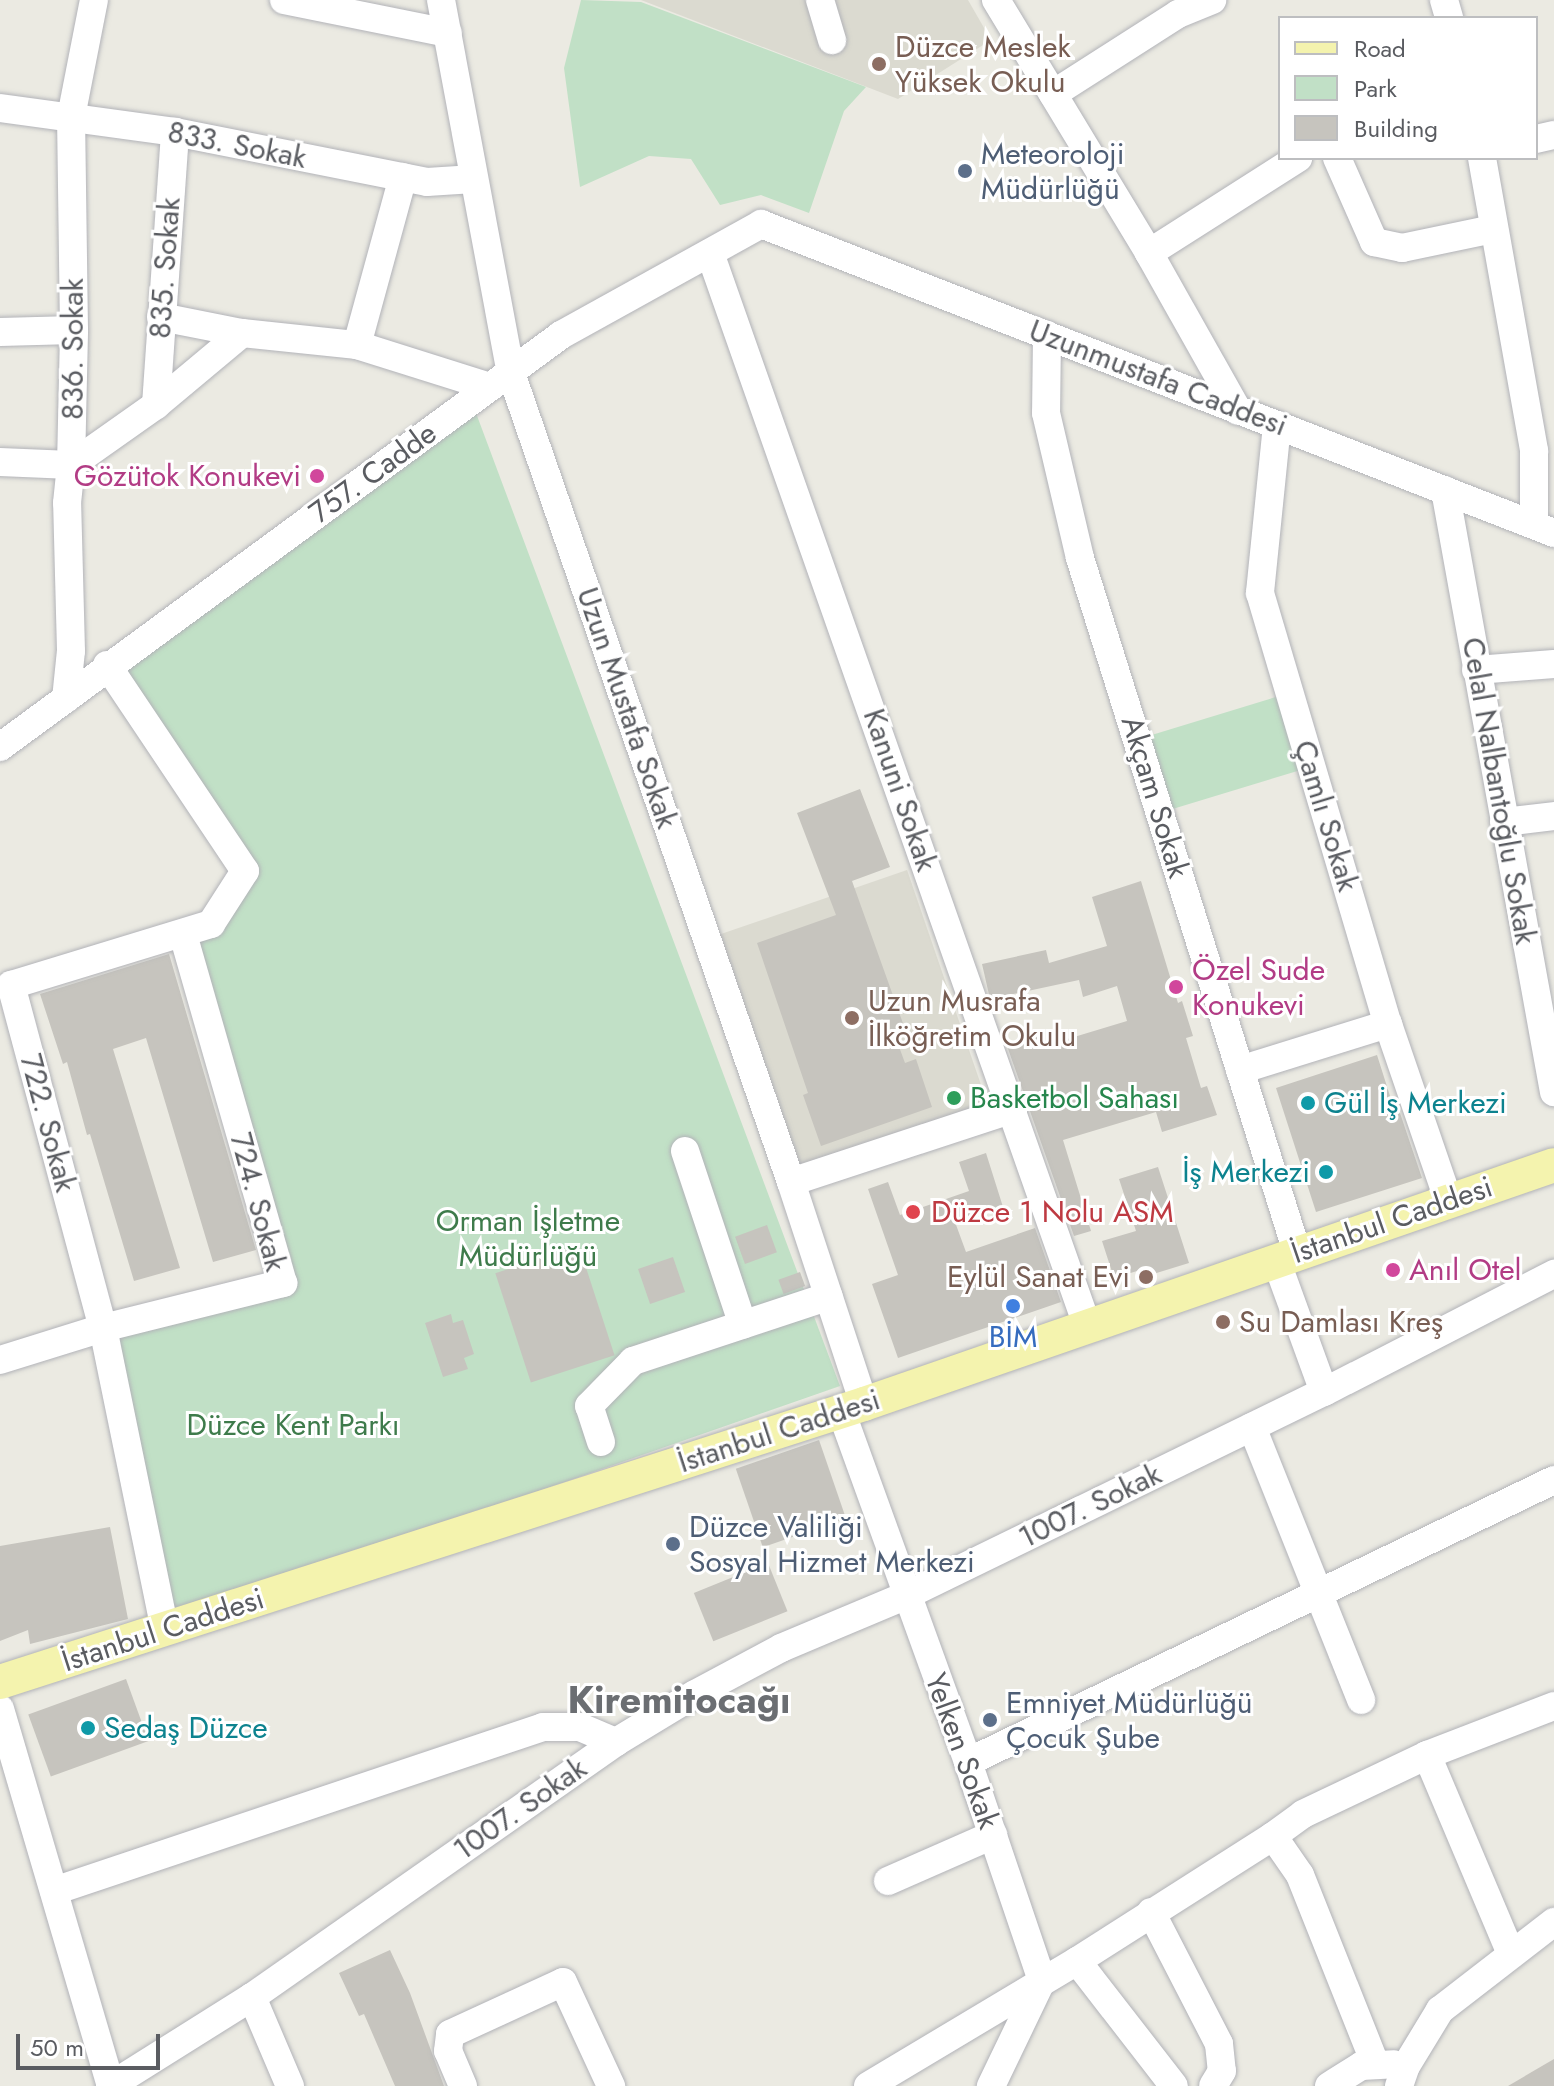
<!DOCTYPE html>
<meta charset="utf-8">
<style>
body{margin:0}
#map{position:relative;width:1554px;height:2086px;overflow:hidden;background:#ebeae2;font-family:Jost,sans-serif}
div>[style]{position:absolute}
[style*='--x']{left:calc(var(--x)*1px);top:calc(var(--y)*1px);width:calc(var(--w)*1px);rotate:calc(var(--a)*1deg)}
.education>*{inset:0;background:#dbdad0;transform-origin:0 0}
.green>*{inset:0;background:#c1e0c6;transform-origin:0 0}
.building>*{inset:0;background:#c6c4be;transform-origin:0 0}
.roads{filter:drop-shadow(0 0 2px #b2b3b8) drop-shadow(0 0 2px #b2b3b8)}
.minor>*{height:28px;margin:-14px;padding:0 14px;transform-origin:14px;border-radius:14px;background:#fff}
.major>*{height:34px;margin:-17px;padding:0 17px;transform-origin:17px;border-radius:17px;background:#f4f3ae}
.dots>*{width:22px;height:22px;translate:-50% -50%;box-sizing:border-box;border:4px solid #fff;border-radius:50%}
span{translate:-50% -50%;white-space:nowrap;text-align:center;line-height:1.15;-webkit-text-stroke:6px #fff;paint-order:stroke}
.education-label{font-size:30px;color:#785e54}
.left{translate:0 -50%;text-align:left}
.right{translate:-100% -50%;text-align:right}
.street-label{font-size:30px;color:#5a5c61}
.service-label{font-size:30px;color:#4e5e75}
.hotel-label{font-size:30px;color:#b23c85}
.leisure-label{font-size:30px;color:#27864d}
.culture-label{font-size:30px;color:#0d838f}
.health-label{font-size:30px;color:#be3a42}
.park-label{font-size:30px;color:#3e7b4b}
.shop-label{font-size:30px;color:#366cbe}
.district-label{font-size:38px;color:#6b6e72;font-weight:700}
.legend{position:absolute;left:1278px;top:16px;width:260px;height:144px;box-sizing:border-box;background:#fff;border:2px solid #bdbec0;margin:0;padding:10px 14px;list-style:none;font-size:24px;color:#5a5c61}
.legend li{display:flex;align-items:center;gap:16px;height:40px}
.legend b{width:40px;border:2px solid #bdbec0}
.scale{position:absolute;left:16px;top:2034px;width:144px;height:36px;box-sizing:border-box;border:4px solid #5a5c61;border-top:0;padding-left:10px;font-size:24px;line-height:28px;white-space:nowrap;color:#5a5c61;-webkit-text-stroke:6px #fff;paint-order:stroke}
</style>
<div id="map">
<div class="education">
<i style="clip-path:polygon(641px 0,968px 0,991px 40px,898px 99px)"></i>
<i style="left:907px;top:870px;width:246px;height:199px;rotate:71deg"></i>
</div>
<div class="green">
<i style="clip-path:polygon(581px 0,641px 2px,866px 87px,844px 111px,809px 213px,761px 195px,720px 205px,691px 159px,649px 156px,580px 187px,564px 68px)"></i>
<i style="clip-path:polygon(476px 413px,840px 1386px,171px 1619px,113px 1336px,290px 1285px,195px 942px,250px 875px,120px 673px)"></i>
<i style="left:1289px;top:693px;width:77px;height:159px;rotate:73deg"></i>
</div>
<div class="building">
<i style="clip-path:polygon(860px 789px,890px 867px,852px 881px,905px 1029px,894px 1033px,905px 1063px,916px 1059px,932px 1107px,821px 1146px,803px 1095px,808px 1093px,757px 943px,836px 915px,797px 813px)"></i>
<i style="clip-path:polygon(1141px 881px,1178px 1003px,1182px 1001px,1193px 1036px,1186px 1038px,1201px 1088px,1207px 1086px,1217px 1115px,1162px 1132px,1156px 1112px,1063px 1140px,1091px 1231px,1074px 1236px,1007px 1046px,1037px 1035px,1041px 1047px,1127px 1021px,1117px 986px,1083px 997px,1079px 980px,990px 999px,982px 964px,1046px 950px,1049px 963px,1107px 946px,1092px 897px)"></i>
<i style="clip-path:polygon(169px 954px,256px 1250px,213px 1262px,146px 1038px,113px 1049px,180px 1268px,134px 1281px,90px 1134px,87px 1135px,67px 1062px,63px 1064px,40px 994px)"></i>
<i style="clip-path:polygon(1377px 1055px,1396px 1115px,1400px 1113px,1422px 1178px,1316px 1212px,1276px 1088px)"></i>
<i style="clip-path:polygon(986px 1153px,1003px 1207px,955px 1222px,966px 1252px,1035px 1228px,1061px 1302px,898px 1358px,872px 1284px,898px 1275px,868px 1189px,888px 1182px,900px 1215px,969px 1191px,959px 1162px)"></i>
<i style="clip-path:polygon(1158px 1167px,1189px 1263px,1150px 1275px,1147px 1268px,1114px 1278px,1102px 1241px,1136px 1231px,1119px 1179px)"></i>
<i style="left:767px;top:1225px;width:29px;height:34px;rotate:70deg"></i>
<i style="left:579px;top:1246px;width:115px;height:88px;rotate:72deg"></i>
<i style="left:673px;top:1257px;width:37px;height:37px;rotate:71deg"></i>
<i style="left:800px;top:1272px;width:15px;height:23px;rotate:70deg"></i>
<i style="clip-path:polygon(451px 1314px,453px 1323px,463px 1320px,474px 1354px,464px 1358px,468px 1369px,443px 1377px,425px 1323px)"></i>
<i style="left:819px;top:1440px;width:83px;height:88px;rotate:71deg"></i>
<i style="clip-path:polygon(110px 1527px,128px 1619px,30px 1644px,28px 1630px,0 1641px,0 1546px)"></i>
<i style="left:768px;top:1563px;width:52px;height:80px;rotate:68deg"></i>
<i style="left:126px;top:1679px;width:66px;height:104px;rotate:70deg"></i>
<i style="clip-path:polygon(390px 1950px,410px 1993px,444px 2086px,395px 2086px,364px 2014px,359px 2016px,339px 1973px)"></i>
<i style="clip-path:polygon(1554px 2059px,1554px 2086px,1508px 2086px)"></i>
</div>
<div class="roads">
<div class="minor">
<i style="--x:284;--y:0;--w:167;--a:11.4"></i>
<i style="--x:441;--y:0;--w:380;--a:79.4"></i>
<i style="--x:511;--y:373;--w:856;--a:70.91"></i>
<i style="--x:791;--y:1182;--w:234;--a:71.8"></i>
<i style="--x:820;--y:0;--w:42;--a:73.3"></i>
<i style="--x:996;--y:0;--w:296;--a:58.8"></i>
<i style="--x:1149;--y:253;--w:181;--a:60.6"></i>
<i style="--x:1444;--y:0;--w:19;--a:74"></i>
<i style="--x:1053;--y:94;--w:148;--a:-32.6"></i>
<i style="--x:1178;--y:14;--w:37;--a:-22"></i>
<i style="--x:0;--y:108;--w:177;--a:7.8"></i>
<i style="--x:175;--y:132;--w:257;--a:11.2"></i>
<i style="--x:427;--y:182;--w:47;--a:-3.7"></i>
<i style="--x:1536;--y:139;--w:18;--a:-13"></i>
<i style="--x:1337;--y:158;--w:92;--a:66.2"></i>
<i style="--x:1374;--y:242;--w:29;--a:12"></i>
<i style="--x:1402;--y:248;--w:93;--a:-11.8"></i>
<i style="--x:1482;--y:158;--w:298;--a:79.9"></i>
<i style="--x:1534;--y:451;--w:73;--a:90"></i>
<i style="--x:710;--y:253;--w:1140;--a:70.63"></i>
<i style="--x:1149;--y:253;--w:177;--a:-32.5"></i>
<i style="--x:161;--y:317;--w:83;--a:11.2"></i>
<i style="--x:242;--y:333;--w:116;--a:6"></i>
<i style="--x:357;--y:345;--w:139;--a:17.5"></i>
<i style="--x:0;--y:332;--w:74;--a:-1.5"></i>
<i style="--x:1047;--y:335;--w:78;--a:90.7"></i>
<i style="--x:1046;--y:413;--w:149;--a:76.8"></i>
<i style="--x:1080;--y:558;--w:727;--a:72.64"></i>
<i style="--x:357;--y:345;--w:174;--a:-74.7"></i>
<i style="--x:156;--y:405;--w:274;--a:-86"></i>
<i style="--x:1277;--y:425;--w:169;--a:95.8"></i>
<i style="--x:1260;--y:593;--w:450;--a:73.5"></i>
<i style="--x:1388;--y:1024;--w:185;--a:71.1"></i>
<i style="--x:0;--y:462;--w:71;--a:2.4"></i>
<i style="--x:71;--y:465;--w:104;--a:-35.2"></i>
<i style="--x:156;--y:405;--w:112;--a:-39.9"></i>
<i style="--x:1445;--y:490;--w:612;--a:79.74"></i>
<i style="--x:107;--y:665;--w:248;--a:56.2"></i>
<i style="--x:245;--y:871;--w:63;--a:122.7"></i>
<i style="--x:211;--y:924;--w:209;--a:163"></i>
<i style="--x:11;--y:985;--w:355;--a:75"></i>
<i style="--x:103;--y:1328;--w:307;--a:78.4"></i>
<i style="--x:1476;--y:670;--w:78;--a:-4.4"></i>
<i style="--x:66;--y:699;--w:48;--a:-84.1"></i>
<i style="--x:71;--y:651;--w:148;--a:-91.5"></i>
<i style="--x:67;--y:503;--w:38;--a:-84"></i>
<i style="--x:71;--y:465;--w:135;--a:-88.7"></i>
<i style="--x:74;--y:330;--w:213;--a:-90.8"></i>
<i style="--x:71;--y:117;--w:119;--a:-78.9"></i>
<i style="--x:0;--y:747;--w:696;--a:-36.29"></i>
<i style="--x:561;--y:335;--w:229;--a:-29"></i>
<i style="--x:761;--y:224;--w:851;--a:21.29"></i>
<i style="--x:1504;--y:822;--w:50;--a:-6.8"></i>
<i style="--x:1240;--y:1070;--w:155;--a:-17.3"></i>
<i style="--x:685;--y:1151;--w:183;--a:71.6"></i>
<i style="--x:791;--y:1182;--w:234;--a:-18.2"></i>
<i style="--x:1276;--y:1260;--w:140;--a:70"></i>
<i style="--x:0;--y:1360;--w:108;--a:-17.3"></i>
<i style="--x:103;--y:1328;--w:186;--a:-14"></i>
<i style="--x:283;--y:1283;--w:363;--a:-106"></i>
<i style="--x:841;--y:1411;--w:373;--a:70.1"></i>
<i style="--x:968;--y:1762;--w:230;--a:71.3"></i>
<i style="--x:1042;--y:1980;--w:118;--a:115.7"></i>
<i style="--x:1252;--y:1427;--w:294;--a:68.2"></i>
<i style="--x:601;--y:1442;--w:38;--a:-108"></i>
<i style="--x:589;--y:1406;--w:63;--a:-45.6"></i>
<i style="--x:633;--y:1361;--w:206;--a:-18.3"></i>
<i style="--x:0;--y:1709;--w:393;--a:73.6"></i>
<i style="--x:1427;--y:1755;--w:216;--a:67.1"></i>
<i style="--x:968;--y:1762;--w:650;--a:-25.7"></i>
<i style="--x:1273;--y:1836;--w:37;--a:-36"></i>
<i style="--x:1303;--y:1814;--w:137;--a:-25.4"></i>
<i style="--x:1427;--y:1755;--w:136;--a:-21.1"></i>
<i style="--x:888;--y:1881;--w:115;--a:-23.7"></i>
<i style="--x:54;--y:1891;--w:516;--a:-18.54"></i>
<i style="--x:543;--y:1727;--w:37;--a:0"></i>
<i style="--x:580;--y:1727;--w:39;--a:23"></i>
<i style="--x:1151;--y:1912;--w:148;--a:62.7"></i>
<i style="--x:1219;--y:2044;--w:27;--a:84"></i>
<i style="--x:1222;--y:2071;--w:17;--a:121"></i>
<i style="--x:1077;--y:1961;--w:158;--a:52.2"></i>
<i style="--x:252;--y:1997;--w:97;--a:66.9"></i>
<i style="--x:110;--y:2086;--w:168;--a:-32.1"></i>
<i style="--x:252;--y:1997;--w:444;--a:-35"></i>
<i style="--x:616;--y:1742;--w:92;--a:-31.3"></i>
<i style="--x:695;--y:1694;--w:98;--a:-28.1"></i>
<i style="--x:781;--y:1648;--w:134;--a:-22.8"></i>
<i style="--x:905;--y:1596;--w:466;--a:-26"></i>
<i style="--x:1324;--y:1392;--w:259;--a:-27.2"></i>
<i style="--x:463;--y:2086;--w:38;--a:-113"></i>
<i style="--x:448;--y:2051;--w:17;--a:-83"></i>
<i style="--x:450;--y:2034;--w:124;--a:-24.7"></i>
<i style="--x:563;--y:1982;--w:115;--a:65.2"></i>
<i style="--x:868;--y:2086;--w:244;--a:-30.9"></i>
<i style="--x:1077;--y:1961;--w:232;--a:-32.5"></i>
<i style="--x:1273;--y:1836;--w:47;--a:55.3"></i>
<i style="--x:1300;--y:1875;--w:202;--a:68.3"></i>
<i style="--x:1329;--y:2086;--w:38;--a:-32"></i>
<i style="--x:1361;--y:2066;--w:33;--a:-3"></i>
<i style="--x:1399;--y:2086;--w:21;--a:-71"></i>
<i style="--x:1406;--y:2066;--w:66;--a:-58.7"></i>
<i style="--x:1440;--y:2010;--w:144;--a:-37.7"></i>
</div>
<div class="major">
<i style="--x:0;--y:1682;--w:908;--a:-17.84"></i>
<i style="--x:864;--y:1404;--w:730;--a:-19.1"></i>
</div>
</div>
<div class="dots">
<i style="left:879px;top:64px;background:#8d6e63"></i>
<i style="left:965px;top:171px;background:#5c6f8a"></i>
<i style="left:317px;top:476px;background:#d1479c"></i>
<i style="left:1176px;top:987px;background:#d1479c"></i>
<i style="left:852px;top:1018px;background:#8d6e63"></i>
<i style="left:954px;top:1098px;background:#2e9e5b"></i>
<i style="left:1308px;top:1103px;background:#0f9aa8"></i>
<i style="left:1326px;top:1172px;background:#0f9aa8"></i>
<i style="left:913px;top:1212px;background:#e0444e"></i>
<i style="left:1393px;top:1270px;background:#d1479c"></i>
<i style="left:1146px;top:1277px;background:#8d6e63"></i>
<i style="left:1013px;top:1306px;background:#3f7fe0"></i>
<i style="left:1223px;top:1322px;background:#8d6e63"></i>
<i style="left:673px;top:1544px;background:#5c6f8a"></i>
<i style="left:990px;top:1720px;background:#5c6f8a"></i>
<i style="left:88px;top:1728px;background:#0f9aa8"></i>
</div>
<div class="education-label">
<span class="left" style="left:895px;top:64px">Düzce Meslek<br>Yüksek Okulu</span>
<span class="left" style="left:868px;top:1018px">Uzun Musrafa<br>İlköğretim Okulu</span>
<span class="right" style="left:1130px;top:1277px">Eylül Sanat Evi</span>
<span class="left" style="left:1239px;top:1322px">Su Damlası Kreş</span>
</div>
<div class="street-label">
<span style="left:237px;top:145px;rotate:11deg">833. Sokak</span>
<span style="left:165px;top:268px;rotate:-86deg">835. Sokak</span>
<span style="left:73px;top:349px;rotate:-90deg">836. Sokak</span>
<span style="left:1158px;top:378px;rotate:21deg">Uzunmustafa Caddesi</span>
<span style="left:373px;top:473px;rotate:-36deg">757. Cadde</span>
<span style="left:627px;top:708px;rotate:71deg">Uzun Mustafa Sokak</span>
<span style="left:900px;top:790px;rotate:71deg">Kanuni Sokak</span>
<span style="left:1499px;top:791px;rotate:80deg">Celal Nalbantoğlu Sokak</span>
<span style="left:1155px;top:797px;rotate:73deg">Akçam Sokak</span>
<span style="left:1326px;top:816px;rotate:73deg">Çamlı Sokak</span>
<span style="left:48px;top:1123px;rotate:75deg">722. Sokak</span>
<span style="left:258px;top:1202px;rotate:75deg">724. Sokak</span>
<span style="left:1392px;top:1220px;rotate:-19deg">İstanbul Caddesi</span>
<span style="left:779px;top:1431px;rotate:-18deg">İstanbul Caddesi</span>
<span style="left:1090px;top:1506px;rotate:-26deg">1007. Sokak</span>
<span style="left:163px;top:1630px;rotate:-18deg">İstanbul Caddesi</span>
<span style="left:962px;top:1751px;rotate:70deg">Yelken Sokak</span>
<span style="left:520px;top:1809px;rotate:-35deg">1007. Sokak</span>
</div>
<div class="service-label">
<span class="left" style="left:981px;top:171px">Meteoroloji<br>Müdürlüğü</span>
<span class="left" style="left:689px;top:1544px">Düzce Valiliği<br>Sosyal Hizmet Merkezi</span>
<span class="left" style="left:1006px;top:1720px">Emniyet Müdürlüğü<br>Çocuk Şube</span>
</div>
<div class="hotel-label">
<span class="right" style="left:301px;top:476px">Gözütok Konukevi</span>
<span class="left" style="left:1192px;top:987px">Özel Sude<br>Konukevi</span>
<span class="left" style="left:1409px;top:1270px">Anıl Otel</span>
</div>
<div class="leisure-label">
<span class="left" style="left:970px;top:1098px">Basketbol Sahası</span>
</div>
<div class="culture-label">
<span class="left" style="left:1324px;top:1103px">Gül İş Merkezi</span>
<span class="right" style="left:1310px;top:1172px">İş Merkezi</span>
<span class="left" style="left:104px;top:1728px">Sedaş Düzce</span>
</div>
<div class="health-label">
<span class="left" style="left:931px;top:1212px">Düzce 1 Nolu ASM</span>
</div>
<div class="park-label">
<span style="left:528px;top:1238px">Orman İşletme<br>Müdürlüğü</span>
<span style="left:293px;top:1425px">Düzce Kent Parkı</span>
</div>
<div class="shop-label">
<span style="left:1013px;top:1337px">BİM</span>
</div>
<div class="district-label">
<span style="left:679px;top:1700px">Kiremitocağı</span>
</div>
<ul class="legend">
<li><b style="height:10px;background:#f4f3ae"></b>Road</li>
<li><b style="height:22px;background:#c1e0c6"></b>Park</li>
<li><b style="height:22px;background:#c6c4be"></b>Building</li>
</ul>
<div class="scale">50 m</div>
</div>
